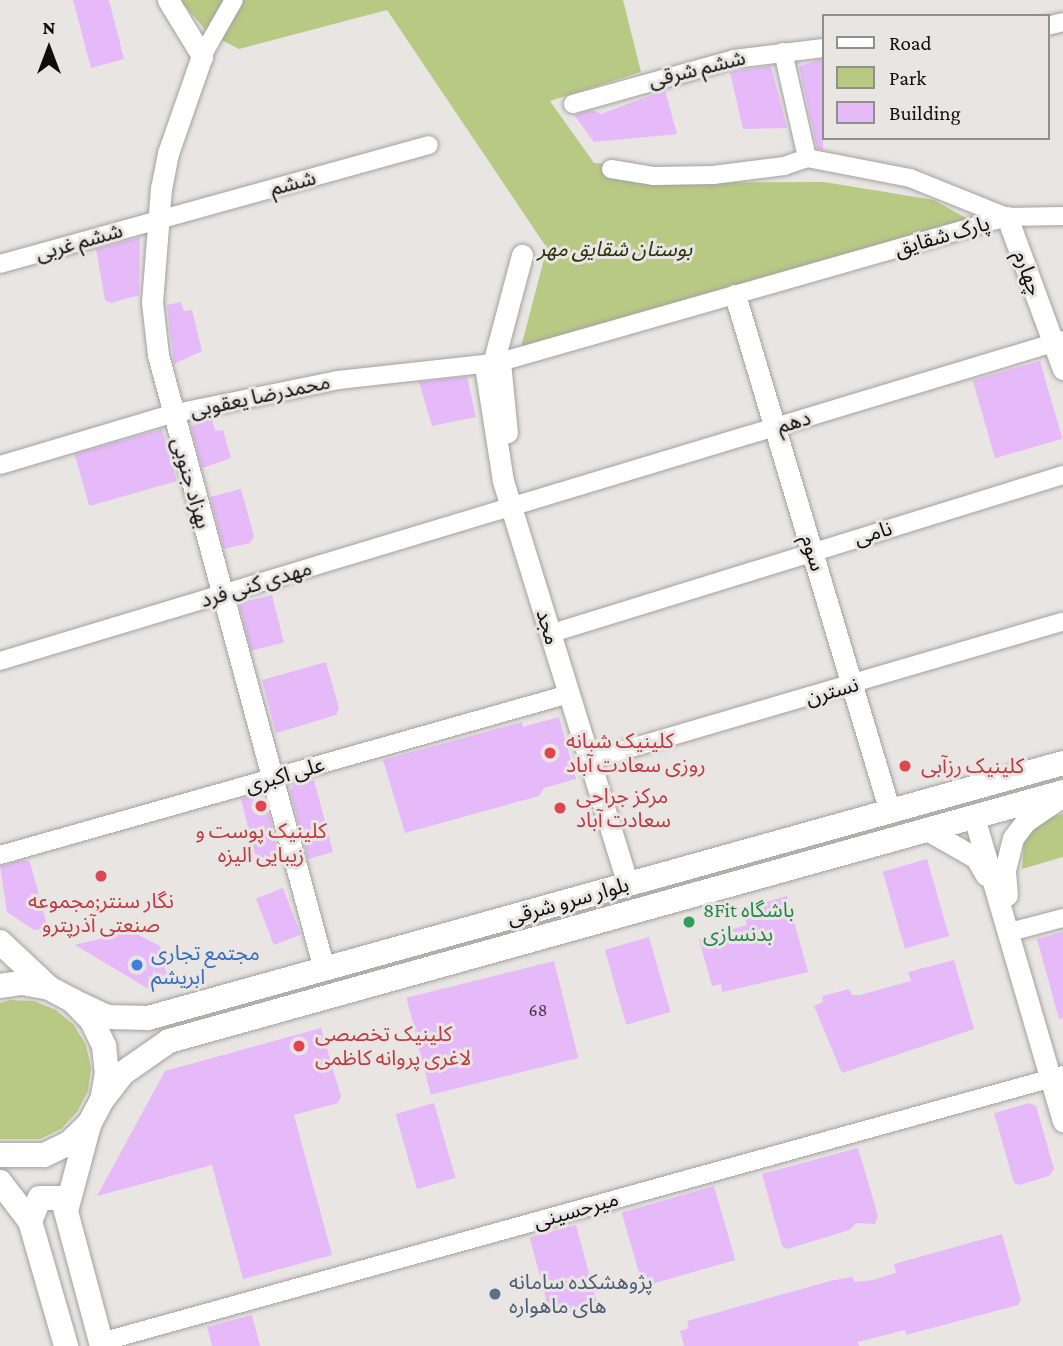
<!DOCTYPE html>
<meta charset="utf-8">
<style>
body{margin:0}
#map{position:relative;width:1063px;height:1346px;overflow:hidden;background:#e8e5e3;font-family:"Crimson Pro","Noto Sans Arabic",serif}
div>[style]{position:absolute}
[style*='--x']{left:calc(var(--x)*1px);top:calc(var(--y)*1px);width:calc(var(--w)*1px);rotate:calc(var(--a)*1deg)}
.green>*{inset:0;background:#b8c984}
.building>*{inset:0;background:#e6baf9;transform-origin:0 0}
.roads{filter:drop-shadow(0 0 2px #a3a19f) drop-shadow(0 0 2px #a3a19f)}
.minor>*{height:18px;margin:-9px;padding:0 9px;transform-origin:9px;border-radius:9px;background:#fff}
.tertiary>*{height:21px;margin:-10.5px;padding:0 10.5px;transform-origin:10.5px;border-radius:10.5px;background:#fff}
.secondary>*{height:24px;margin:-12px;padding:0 12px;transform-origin:12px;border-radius:12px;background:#fff}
.dots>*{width:19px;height:19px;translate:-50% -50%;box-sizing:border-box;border:4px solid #e8e5e3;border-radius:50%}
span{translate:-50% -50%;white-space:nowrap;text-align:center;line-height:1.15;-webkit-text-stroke:6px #e8e5e3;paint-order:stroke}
.number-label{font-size:18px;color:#453948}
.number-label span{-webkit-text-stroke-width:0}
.street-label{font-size:21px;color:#0f0e0d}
.park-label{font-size:21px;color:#2b330b;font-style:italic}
.health-label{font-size:21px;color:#be3a42}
.left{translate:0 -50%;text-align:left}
.leisure-label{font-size:21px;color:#27864d}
.shop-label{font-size:21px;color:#366cbe}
.service-label{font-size:21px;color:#4e5e75}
.legend{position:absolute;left:822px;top:14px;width:228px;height:126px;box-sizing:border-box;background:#e8e5e3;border:2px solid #918f8d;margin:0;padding:9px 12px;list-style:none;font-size:21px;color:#0f0e0d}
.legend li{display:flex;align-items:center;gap:14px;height:35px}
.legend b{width:35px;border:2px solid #918f8d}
.north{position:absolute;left:14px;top:14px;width:70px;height:70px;-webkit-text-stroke:5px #e8e5e3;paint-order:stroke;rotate:0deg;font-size:19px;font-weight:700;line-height:28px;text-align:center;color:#0f0e0d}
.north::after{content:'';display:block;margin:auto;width:24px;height:32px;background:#0f0e0d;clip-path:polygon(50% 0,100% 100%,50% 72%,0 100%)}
</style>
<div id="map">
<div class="green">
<i style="clip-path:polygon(180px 0,623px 0,641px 72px,550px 101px,594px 163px,606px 164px,635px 183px,824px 182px,934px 200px,973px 222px,521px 347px,547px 248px,387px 10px,239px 49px,208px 33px)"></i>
<i style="clip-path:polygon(1063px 814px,1063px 857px,1022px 869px,1024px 841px,1038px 820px)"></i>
<i style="clip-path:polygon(10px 1000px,34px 1001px,56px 1010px,74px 1025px,86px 1045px,91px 1068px,88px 1091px,77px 1112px,61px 1129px,40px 1139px,0 1139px,0 1003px)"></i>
</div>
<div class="building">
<i style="clip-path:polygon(73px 0,109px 0,124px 59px,91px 68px)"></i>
<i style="clip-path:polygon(823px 59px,823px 150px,817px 148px,799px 66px)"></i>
<i style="clip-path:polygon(771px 66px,787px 128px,743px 129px,730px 72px)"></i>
<i style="clip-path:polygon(665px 90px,677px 134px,594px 142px,574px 115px,592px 110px,601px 114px)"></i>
<i style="clip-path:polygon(140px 237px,139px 295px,111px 303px,105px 300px,96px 249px)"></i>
<i style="clip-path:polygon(181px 302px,184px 311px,192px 310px,202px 351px,174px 364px,167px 305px)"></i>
<i style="left:1040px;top:361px;width:81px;height:70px;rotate:74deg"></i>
<i style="clip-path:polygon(467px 377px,476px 417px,432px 426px,419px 382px)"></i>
<i style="clip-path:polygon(212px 419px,215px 431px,223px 430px,231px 458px,202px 468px,191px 426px)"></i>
<i style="left:162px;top:429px;width:54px;height:91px;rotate:74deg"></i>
<i style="clip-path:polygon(241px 489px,254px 536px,250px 543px,224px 549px,210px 497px)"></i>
<i style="left:272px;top:595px;width:49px;height:34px;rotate:76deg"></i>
<i style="clip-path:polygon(326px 662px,339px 708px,336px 715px,276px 733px,262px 680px)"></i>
<i style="clip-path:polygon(559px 717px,576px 779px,544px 788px,539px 796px,405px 833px,383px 760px,522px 722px,523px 727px)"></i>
<i style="clip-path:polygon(314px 780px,333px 852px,308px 859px,290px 791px,293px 785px)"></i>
<i style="clip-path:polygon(263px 792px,279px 855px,261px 858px,255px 854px,241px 799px)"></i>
<i style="left:927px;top:859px;width:80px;height:46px;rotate:74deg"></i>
<i style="clip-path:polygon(23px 860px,30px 862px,48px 929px,34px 930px,7px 912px,0 866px)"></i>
<i style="left:283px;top:888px;width:50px;height:29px;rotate:69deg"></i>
<i style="clip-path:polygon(787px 896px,808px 972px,722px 992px,721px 984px,712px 986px,699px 939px,747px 925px,742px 909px)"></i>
<i style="clip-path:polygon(131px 931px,160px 946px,169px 983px,147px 988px,75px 945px)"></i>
<i style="clip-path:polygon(1063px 932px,1063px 1018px,1059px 1019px,1037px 939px)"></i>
<i style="left:649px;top:937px;width:78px;height:46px;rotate:74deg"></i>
<i style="clip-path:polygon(954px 960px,974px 1029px,842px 1073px,814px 1006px,823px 1002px,822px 996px,849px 989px,852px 995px,860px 995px,911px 981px,908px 972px)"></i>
<i style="left:554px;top:961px;width:100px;height:152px;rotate:76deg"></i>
<i style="clip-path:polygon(321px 1028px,341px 1097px,338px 1103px,294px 1115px,332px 1255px,243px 1279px,212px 1165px,97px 1196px,165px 1071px)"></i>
<i style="left:434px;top:1103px;width:78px;height:40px;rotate:74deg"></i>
<i style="clip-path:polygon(1029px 1103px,1036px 1106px,1054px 1169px,1049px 1176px,1019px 1185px,1014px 1183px,994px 1113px)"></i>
<i style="clip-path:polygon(858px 1148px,878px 1216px,875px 1224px,856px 1223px,850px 1230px,787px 1249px,782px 1246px,762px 1174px)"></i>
<i style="left:714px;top:1186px;width:77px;height:96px;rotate:74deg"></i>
<i style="left:576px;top:1225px;width:79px;height:48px;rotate:75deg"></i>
<i style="clip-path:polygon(1002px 1234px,1021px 1300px,1018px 1305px,906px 1335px,905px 1330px,858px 1342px,859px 1346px,684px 1346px,680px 1331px,689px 1328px,687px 1321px,830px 1281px,852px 1277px,855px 1282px,873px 1280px,896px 1273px,894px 1264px)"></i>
<i style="clip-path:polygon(252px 1315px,260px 1346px,212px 1346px,207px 1327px)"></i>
</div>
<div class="roads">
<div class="minor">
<i style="--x:1047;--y:26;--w:16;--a:-14"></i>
<i style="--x:783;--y:52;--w:109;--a:77.2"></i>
<i style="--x:202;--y:56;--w:64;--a:-60.3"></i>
<i style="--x:573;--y:104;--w:167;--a:-15.6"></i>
<i style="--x:734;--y:59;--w:90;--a:-7"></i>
<i style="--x:611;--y:169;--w:44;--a:9.2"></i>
<i style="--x:654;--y:176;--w:59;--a:-1"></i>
<i style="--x:713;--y:175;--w:72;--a:-7.2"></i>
<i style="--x:784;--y:166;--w:24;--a:-19"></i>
<i style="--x:807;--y:158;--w:105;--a:11"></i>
<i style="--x:910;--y:178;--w:105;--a:21.9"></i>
<i style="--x:0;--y:264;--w:445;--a:-15.5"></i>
<i style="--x:0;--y:465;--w:178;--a:-16.6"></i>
<i style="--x:171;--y:414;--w:170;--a:-11.5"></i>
<i style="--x:338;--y:380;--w:163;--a:-6.3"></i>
<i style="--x:500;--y:362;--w:527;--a:-15.96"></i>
<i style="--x:1007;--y:217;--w:56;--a:-1"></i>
<i style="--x:562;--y:630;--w:524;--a:-17.19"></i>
<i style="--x:0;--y:661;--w:1110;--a:-16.8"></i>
<i style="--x:600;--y:757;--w:482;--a:-16.3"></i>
<i style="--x:0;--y:855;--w:591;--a:-15.8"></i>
<i style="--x:1010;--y:932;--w:55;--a:-14.8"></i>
<i style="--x:101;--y:1342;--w:998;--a:-15.51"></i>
</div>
<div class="tertiary">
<i style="--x:168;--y:0;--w:66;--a:58.7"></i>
<i style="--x:202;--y:56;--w:103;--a:109.3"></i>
<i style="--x:168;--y:153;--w:36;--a:101"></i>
<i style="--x:161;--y:188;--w:114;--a:94.5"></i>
<i style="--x:152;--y:302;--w:53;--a:83.5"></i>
<i style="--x:158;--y:355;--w:636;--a:74.87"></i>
<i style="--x:1007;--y:217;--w:162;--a:69.8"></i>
<i style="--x:735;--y:295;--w:540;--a:73.31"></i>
<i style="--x:500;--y:362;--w:71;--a:84.4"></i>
<i style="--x:493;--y:364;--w:113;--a:-75.1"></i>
<i style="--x:485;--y:366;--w:116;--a:81.1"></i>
<i style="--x:503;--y:481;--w:422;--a:72.8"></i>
<i style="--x:974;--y:817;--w:317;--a:73.7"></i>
<i style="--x:927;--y:830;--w:56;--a:29.7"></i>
<i style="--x:976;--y:858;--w:20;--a:60"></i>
<i style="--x:1007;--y:895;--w:25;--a:-95"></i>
<i style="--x:1005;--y:870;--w:33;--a:-76"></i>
<i style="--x:1013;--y:838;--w:21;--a:-53"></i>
<i style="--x:1026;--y:821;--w:45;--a:-34"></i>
</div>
<div class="secondary">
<i style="--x:0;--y:942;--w:67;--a:43.2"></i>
<i style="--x:0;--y:986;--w:22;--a:-8"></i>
<i style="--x:22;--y:983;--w:27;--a:10"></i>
<i style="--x:49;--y:988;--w:27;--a:28"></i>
<i style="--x:73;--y:1001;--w:28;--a:46"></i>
<i style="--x:92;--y:1021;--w:28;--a:64"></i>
<i style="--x:104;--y:1046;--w:27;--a:84"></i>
<i style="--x:107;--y:1073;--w:27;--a:100"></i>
<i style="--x:102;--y:1100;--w:27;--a:118"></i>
<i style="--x:89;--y:1124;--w:28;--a:136"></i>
<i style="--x:69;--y:1143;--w:28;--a:154"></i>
<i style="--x:44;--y:1155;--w:44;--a:180"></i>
<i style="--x:73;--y:1001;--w:38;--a:25"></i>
<i style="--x:107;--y:1017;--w:41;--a:1.4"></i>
<i style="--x:148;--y:1018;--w:950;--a:-15.57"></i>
<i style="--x:102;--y:1100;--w:34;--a:-52"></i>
<i style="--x:123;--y:1073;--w:56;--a:-34.8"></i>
<i style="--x:169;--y:1041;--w:928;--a:-15.56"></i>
<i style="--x:0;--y:1182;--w:49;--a:52.4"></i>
<i style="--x:30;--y:1221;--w:130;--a:73.9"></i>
<i style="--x:66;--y:1211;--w:89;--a:-75"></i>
<i style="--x:30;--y:1221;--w:25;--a:-67"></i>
<i style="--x:40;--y:1198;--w:19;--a:0"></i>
<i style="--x:59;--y:1198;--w:8;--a:50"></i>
<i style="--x:64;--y:1204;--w:147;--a:75"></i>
</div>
</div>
<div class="dots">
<i style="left:550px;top:753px;background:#e0444e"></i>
<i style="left:905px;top:766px;background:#e0444e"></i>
<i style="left:261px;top:806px;background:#e0444e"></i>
<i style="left:560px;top:808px;background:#e0444e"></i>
<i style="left:101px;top:876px;background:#e0444e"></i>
<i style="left:689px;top:922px;background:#2e9e5b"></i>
<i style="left:137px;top:965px;background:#3f7fe0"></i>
<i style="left:299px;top:1046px;background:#e0444e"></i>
<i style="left:495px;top:1294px;background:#5c6f8a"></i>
</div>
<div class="number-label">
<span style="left:538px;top:1010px">68</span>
</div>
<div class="street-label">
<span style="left:697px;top:69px;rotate:-14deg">ششم شرقی</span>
<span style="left:293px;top:183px;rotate:-15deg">ششم</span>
<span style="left:942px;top:236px;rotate:-16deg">پارک شقایق</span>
<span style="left:79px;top:242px;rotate:-16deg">ششم غربی</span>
<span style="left:1028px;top:273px;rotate:70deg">چهارم</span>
<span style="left:260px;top:396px;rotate:-12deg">محمدرضا یعقوبی</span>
<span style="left:794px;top:422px;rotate:-17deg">دهم</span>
<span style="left:191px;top:483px;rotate:74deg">بهزاد جنوبی</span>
<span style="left:873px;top:533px;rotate:-17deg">نامی</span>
<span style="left:813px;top:553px;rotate:73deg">سوم</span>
<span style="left:256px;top:584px;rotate:-17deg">مهدی کنی فرد</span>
<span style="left:548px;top:627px;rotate:73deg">مجد</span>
<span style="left:832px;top:691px;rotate:-16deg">نسترن</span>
<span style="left:285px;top:775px;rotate:-16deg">علی اکبری</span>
<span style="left:568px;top:901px;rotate:-16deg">بلوار سرو شرقی</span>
<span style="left:576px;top:1210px;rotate:-16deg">میرحسینی</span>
</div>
<div class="park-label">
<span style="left:615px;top:249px">بوستان شقایق مهر</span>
</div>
<div class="health-label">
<span class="left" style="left:566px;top:753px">کلینیک شبانه<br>روزی سعادت آباد</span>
<span class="left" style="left:921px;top:766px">کلینیک رزآبی</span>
<span class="left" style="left:576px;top:808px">مرکز جراحی<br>سعادت آباد</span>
<span style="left:261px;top:843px">کلینیک پوست و<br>زیبایی الیزه</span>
<span style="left:101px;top:913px">نگار سنتر;مجموعه<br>صنعتی آذرپترو</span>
<span class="left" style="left:315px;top:1046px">کلینیک تخصصی<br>لاغری پروانه کاظمی</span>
</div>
<div class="leisure-label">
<span class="left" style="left:703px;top:922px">8Fit باشگاه<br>بدنسازی</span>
</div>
<div class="shop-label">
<span class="left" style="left:151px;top:965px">مجتمع تجاری<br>ابریشم</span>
</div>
<div class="service-label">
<span class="left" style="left:509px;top:1294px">پژوهشکده سامانه<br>های ماهواره</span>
</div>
<ul class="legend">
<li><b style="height:9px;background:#fff"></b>Road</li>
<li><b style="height:19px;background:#b8c984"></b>Park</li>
<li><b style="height:19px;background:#e6baf9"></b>Building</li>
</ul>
<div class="north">N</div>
</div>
